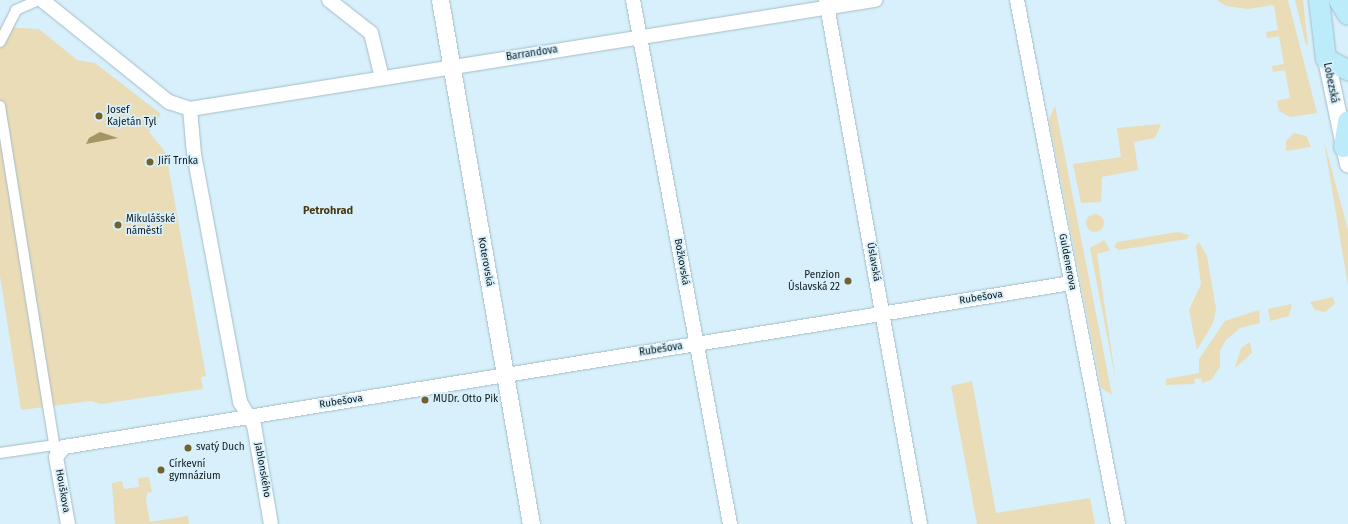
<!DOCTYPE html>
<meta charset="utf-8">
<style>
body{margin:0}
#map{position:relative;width:1348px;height:524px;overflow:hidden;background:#d7f0fb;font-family:"Fira Sans",sans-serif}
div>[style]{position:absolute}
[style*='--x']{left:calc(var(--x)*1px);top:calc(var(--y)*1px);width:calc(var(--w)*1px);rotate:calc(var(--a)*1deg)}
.green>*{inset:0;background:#e9dcb7}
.round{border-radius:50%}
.water>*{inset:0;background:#a59564}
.roads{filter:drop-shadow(0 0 1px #a4bcc7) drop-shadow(0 0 1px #a4bcc7)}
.pedestrian>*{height:10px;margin:-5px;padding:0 5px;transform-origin:5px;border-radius:5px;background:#fff}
.minor>*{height:14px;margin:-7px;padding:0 7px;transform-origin:7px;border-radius:7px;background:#fff}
.tertiary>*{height:17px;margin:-8.5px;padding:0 8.5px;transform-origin:8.5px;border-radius:8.5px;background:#fff}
.secondary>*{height:20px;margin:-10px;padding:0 10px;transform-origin:10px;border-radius:10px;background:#bcecfa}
.dots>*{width:11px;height:11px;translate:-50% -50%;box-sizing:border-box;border:2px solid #d7f0fb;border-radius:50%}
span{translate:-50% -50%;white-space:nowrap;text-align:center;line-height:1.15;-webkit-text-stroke:3.5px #d7f0fb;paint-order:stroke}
.street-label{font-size:10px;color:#0d1619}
.poi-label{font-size:10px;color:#0d1619}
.left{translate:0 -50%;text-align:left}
.right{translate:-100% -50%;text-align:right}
.neighbourhood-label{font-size:11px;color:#473910;font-weight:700}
</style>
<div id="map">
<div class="green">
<i style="clip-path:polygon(1217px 0,1288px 0,1317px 113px,1290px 117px,1279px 111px,1277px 101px,1290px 98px,1285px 70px,1273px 72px,1272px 66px,1284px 64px,1279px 36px,1267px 38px,1266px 32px,1278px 30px,1274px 5px,1248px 9px,1226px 6px)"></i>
<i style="clip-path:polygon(1295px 0,1303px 0,1308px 45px,1306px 45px)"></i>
<i style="clip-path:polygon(0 27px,39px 29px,77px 60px,95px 63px,161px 114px,149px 132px,166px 153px,206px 376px,201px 377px,203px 389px,101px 404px,91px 401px,21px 410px,0 276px)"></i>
<i style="clip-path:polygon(1055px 106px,1112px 395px,1101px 388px,1099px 376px,1049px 119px)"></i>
<i style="clip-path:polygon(1161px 124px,1155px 138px,1134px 142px,1138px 170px,1102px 177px,1101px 202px,1081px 203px,1073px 164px,1121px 157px,1117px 128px)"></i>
<i style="clip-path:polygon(1294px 133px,1306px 136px,1311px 147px,1286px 151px,1286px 141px)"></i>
<i style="clip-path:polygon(1324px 141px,1348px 230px,1348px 286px)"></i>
<i class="round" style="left:1086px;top:214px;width:18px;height:18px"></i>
<i style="clip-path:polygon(1178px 232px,1189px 235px,1187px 239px,1119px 250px,1114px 247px,1117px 242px)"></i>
<i style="clip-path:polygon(1104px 240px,1110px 250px,1097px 254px,1116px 382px,1090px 248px)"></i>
<i style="clip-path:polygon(1199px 242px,1207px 256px,1216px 309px,1213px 323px,1197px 350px,1189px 310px,1201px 284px,1196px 246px)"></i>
<i style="clip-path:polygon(1333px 297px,1335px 304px,1325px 312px,1315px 310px,1310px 302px)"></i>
<i style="clip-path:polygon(1292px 304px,1289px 316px,1270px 321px,1268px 309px)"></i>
<i style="clip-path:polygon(1259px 310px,1260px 323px,1240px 328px,1226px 340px,1220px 351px,1220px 367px,1211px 380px,1202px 383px,1201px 378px,1194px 379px,1195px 384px,1166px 385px,1166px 379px,1199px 373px,1199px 359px,1225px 321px)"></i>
<i style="clip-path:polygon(1250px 342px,1252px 353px,1235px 368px,1241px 348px)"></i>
<i style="clip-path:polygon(972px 381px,996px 513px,1090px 498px,1095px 524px,977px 524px,951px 386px)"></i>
<i style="clip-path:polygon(149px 477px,152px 492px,147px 493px,146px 500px,150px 522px,188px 516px,189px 524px,115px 524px,112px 483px,122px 481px,124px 489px,139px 487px,138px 478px)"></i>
</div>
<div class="water">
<i style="clip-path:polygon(100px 132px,118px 138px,86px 144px,89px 138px)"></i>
</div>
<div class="roads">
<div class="pedestrian">
<i style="--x:0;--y:42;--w:36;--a:-63"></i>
<i style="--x:16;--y:10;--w:24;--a:-24"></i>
<i style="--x:0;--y:106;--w:355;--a:80.9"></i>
<i style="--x:0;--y:453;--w:56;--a:-8.3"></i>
</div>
<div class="minor">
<i style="--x:42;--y:0;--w:163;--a:38.8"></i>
<i style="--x:169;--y:102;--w:22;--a:18"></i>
<i style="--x:190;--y:109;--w:694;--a:-9.04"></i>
<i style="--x:329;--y:0;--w:53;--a:38.2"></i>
<i style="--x:371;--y:33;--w:46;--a:76.3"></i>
<i style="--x:633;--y:0;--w:533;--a:79.51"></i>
<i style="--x:826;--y:0;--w:532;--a:79.83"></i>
<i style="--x:1017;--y:0;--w:534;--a:79.09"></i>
<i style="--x:190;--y:109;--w:45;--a:84.9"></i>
<i style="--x:194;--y:154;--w:235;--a:79.5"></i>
<i style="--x:237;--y:385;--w:17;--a:80"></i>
<i style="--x:240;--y:402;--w:27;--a:59"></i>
<i style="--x:254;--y:425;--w:100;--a:80.3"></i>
<i style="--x:68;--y:524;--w:68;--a:-100.2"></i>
<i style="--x:56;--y:457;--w:13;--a:-51"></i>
<i style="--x:64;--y:447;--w:1020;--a:-9.25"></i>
</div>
<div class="tertiary">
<i style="--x:440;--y:0;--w:532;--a:80.15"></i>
<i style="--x:1326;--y:59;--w:107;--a:78.2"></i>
</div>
<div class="secondary">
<i style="--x:1319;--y:0;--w:59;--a:83.2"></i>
<i style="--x:1339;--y:0;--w:17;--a:59"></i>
<i style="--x:1326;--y:59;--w:25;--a:27"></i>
<i style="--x:1344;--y:147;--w:26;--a:-81"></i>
</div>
</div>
<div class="dots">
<i style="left:99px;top:116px;background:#71612e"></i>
<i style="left:150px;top:162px;background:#71612e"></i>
<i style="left:118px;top:225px;background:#71612e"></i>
<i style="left:848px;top:281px;background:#71612e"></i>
<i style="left:425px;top:400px;background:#71612e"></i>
<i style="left:188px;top:448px;background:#71612e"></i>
<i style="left:161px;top:470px;background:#71612e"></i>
</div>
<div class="street-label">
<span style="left:532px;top:54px;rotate:-9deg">Barrandova</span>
<span style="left:1330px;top:83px;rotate:79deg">Lobezská</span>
<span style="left:485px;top:262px;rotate:80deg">Koterovská</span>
<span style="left:681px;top:262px;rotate:80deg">Božkovská</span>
<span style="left:873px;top:262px;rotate:80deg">Úslavská</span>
<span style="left:1067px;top:262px;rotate:79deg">Guldenerova</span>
<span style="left:981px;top:298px;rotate:-9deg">Rubešova</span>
<span style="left:661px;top:350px;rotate:-9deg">Rubešova</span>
<span style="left:341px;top:402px;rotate:-9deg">Rubešova</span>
<span style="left:262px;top:470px;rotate:80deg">Jablonského</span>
<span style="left:62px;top:491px;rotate:80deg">Houškova</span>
</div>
<div class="poi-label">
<span class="left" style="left:107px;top:116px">Josef<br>Kajetán Tyl</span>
<span class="left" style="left:158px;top:162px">Jiří Trnka</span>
<span class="left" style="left:126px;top:225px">Mikulášské<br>náměstí</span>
<span class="right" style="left:840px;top:281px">Penzion<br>Úslavská 22</span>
<span class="left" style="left:433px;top:400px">MUDr. Otto Pik</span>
<span class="left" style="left:196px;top:448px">svatý Duch</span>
<span class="left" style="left:169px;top:470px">Církevní<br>gymnázium</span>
</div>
<div class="neighbourhood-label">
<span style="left:328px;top:211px">Petrohrad</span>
</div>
</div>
